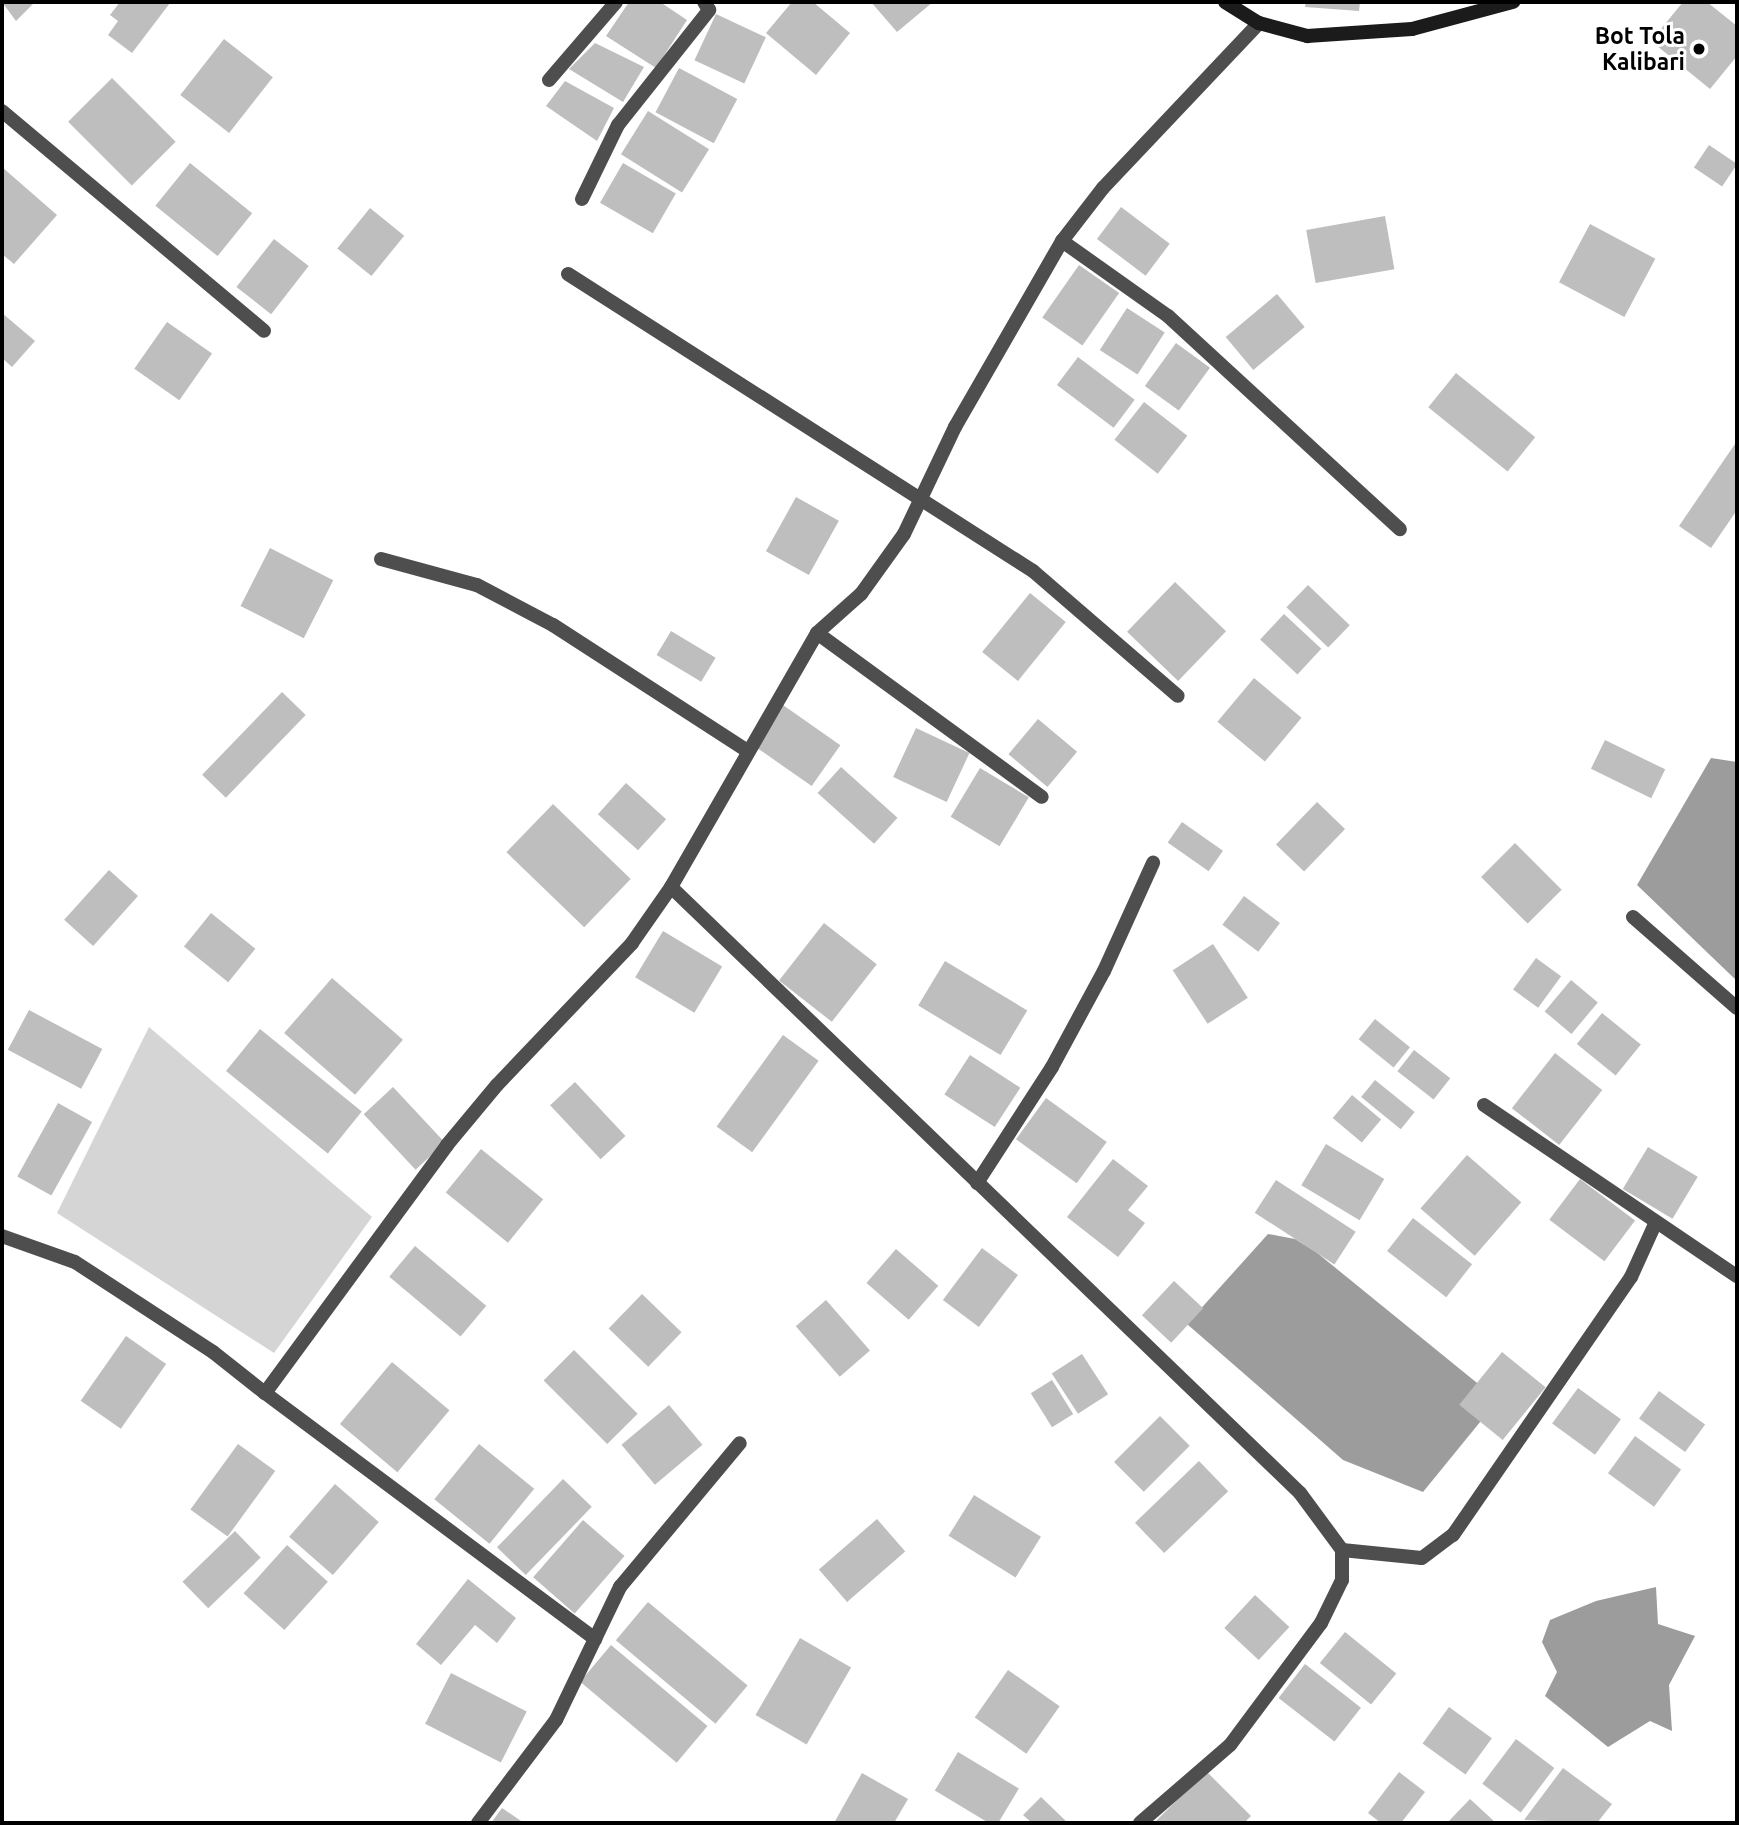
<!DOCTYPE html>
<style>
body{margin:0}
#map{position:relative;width:1739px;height:1825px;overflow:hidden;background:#fff;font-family:Ubuntu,sans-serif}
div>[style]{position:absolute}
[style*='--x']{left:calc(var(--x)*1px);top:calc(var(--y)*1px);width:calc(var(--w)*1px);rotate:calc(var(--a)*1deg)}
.green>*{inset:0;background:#d5d5d5}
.water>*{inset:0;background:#9c9c9c}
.building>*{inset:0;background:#bebebe;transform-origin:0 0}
.street>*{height:14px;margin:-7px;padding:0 7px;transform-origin:7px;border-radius:7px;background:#4e4e4e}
.secondary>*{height:14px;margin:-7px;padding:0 7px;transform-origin:7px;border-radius:7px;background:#1b1b1b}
.dots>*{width:19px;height:19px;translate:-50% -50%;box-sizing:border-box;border:4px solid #fff;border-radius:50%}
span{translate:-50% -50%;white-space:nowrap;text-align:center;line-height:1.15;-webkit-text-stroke:6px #fff;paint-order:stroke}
.poi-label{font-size:23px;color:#000;font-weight:700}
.right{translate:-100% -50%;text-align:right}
.frame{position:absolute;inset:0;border:4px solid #000;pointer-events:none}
</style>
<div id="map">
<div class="green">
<i style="clip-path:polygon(149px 1027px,372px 1217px,274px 1353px,57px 1213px)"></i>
</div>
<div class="water">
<i style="clip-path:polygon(1711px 758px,1737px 762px,1737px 981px,1637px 885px)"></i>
<i style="clip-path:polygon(1268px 1234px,1295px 1239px,1316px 1252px,1498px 1400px,1423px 1492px,1343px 1460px,1187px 1324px)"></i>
<i style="clip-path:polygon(1656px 1587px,1658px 1624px,1695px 1636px,1669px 1685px,1672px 1731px,1650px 1721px,1608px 1747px,1545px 1696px,1557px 1672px,1542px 1642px,1550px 1620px,1596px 1601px)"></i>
</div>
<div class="building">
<i style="clip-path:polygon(2px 2px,35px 2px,16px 21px)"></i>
<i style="clip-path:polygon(120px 2px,170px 3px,132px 53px,108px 35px,118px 21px,110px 15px)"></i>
<i style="clip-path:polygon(629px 2px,660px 2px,687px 20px,656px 68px,606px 36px)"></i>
<i style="clip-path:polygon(792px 2px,813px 2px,850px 33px,816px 75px,766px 33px)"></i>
<i style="clip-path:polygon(871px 2px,933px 2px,897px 32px)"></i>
<i style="clip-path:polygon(1306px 2px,1360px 2px,1359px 11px,1305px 7px)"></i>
<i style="clip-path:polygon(1683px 2px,1707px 2px,1737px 26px,1737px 56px,1710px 89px,1651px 41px)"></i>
<i style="left:716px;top:14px;width:55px;height:51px;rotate:25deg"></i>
<i style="left:224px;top:39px;width:62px;height:71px;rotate:38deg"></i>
<i style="clip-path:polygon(595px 43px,644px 67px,623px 102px,569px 69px)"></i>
<i style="left:679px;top:68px;width:66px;height:50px;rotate:28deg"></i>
<i style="left:112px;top:78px;width:90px;height:62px;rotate:45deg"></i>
<i style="clip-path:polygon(565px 81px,614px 108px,597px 141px,546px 106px)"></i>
<i style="left:648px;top:111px;width:72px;height:51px;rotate:32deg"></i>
<i style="left:1709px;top:145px;width:34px;height:27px;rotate:34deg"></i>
<i style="left:190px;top:163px;width:80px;height:55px;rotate:39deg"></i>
<i style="left:623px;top:163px;width:61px;height:46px;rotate:30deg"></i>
<i style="clip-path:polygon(2px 167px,57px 215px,14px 264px,2px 254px)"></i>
<i style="left:1121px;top:207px;width:61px;height:40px;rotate:37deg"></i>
<i style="left:370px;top:208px;width:44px;height:52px;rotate:39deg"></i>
<i style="left:1385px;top:216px;width:54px;height:80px;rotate:80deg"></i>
<i style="left:1590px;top:224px;width:74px;height:66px;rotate:28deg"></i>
<i style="left:274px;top:239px;width:44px;height:61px;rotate:38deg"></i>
<i style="left:1079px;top:265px;width:49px;height:64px;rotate:35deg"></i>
<i style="left:1277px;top:294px;width:43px;height:67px;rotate:50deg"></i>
<i style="left:1127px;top:308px;width:45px;height:50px;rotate:33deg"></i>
<i style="clip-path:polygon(2px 313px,35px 341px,12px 367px,2px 358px)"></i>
<i style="left:167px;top:322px;width:55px;height:57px;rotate:35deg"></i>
<i style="left:1176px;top:343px;width:42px;height:53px;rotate:36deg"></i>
<i style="left:1078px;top:357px;width:71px;height:35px;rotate:37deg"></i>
<i style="left:1456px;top:373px;width:102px;height:44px;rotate:39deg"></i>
<i style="left:1144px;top:402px;width:55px;height:48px;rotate:38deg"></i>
<i style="clip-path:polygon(1737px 441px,1737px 510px,1711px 548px,1679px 526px)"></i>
<i style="left:796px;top:497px;width:49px;height:62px;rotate:29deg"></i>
<i style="left:270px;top:548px;width:71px;height:65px;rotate:27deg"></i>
<i style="left:1175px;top:582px;width:71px;height:69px;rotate:44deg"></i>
<i style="left:1308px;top:585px;width:58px;height:31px;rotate:44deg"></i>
<i style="left:1030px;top:593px;width:46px;height:76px;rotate:39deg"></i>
<i style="left:1284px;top:614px;width:51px;height:35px;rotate:43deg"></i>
<i style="left:671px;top:631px;width:52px;height:28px;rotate:31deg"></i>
<i style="left:1254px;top:678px;width:62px;height:57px;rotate:40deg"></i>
<i style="left:282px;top:692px;width:33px;height:115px;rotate:44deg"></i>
<i style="left:783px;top:705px;width:70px;height:50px;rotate:35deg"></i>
<i style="left:1038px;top:719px;width:51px;height:46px;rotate:40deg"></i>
<i style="left:916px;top:728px;width:59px;height:54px;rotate:25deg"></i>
<i style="left:1605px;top:740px;width:67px;height:32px;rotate:26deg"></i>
<i style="left:841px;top:767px;width:76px;height:35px;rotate:42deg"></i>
<i style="left:980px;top:768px;width:57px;height:57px;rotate:31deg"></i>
<i style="left:626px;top:783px;width:54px;height:42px;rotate:42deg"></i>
<i style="left:1317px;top:802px;width:39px;height:59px;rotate:44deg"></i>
<i style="left:553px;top:804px;width:108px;height:67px;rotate:44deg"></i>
<i style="left:1182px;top:822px;width:50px;height:25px;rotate:35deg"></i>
<i style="left:1515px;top:843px;width:66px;height:48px;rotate:45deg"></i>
<i style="left:109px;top:870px;width:39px;height:67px;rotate:42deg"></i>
<i style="left:1244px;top:896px;width:45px;height:36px;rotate:37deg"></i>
<i style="left:211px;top:913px;width:57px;height:43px;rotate:39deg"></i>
<i style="left:824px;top:923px;width:67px;height:73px;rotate:38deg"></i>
<i style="left:663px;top:931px;width:69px;height:54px;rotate:31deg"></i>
<i style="left:1213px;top:944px;width:64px;height:48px;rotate:57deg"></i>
<i style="left:1536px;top:958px;width:31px;height:39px;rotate:36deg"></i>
<i style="left:945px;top:961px;width:96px;height:52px;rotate:31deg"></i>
<i style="left:332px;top:978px;width:94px;height:73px;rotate:41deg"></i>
<i style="left:1571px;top:980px;width:35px;height:41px;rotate:40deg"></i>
<i style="left:29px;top:1010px;width:83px;height:45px;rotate:28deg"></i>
<i style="left:1602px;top:1013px;width:50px;height:40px;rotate:39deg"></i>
<i style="left:1375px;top:1019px;width:45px;height:26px;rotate:39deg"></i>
<i style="left:260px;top:1029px;width:131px;height:54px;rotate:39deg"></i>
<i style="left:783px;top:1035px;width:44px;height:113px;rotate:36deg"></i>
<i style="left:1414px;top:1050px;width:46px;height:27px;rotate:38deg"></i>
<i style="left:1555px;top:1053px;width:60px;height:70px;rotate:38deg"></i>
<i style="left:970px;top:1055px;width:60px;height:47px;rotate:33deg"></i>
<i style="left:1375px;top:1080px;width:51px;height:22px;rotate:39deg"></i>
<i style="left:575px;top:1082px;width:74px;height:34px;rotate:47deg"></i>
<i style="left:393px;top:1087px;width:76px;height:40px;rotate:47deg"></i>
<i style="left:1352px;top:1095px;width:38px;height:30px;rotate:40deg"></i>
<i style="left:1046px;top:1098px;width:75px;height:51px;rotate:36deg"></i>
<i style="left:58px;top:1103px;width:39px;height:84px;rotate:29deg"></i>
<i style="left:1326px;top:1144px;width:68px;height:48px;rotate:31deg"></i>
<i style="left:1648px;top:1147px;width:58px;height:49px;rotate:31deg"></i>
<i style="left:481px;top:1149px;width:80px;height:56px;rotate:39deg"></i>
<i style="left:1467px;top:1155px;width:72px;height:71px;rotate:41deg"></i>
<i style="clip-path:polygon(1113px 1159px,1148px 1186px,1128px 1210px,1145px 1223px,1118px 1257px,1067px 1217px)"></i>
<i style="left:1580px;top:1179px;width:69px;height:51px;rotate:37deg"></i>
<i style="left:1276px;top:1180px;width:95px;height:39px;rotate:33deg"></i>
<i style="left:1413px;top:1218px;width:75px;height:42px;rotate:38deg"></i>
<i style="left:415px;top:1246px;width:93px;height:40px;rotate:40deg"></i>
<i style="left:982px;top:1248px;width:45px;height:65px;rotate:37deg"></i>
<i style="left:896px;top:1249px;width:56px;height:45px;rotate:41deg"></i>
<i style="left:1174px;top:1281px;width:40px;height:47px;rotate:43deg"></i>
<i style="left:642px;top:1294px;width:55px;height:48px;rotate:44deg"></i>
<i style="left:826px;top:1300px;width:67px;height:40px;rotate:49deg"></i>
<i style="left:126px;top:1336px;width:49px;height:79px;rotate:35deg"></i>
<i style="left:574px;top:1350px;width:90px;height:43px;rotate:45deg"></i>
<i style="left:1502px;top:1352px;width:56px;height:68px;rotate:39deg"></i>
<i style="left:1082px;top:1354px;width:48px;height:36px;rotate:57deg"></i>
<i style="left:392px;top:1362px;width:75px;height:81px;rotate:40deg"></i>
<i style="left:1052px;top:1380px;width:40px;height:25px;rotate:58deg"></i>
<i style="left:1578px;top:1388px;width:53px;height:44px;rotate:36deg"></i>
<i style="left:1659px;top:1391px;width:57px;height:34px;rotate:36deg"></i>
<i style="left:669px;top:1405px;width:52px;height:62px;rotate:50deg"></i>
<i style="left:1160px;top:1416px;width:42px;height:65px;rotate:45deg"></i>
<i style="left:1635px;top:1436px;width:57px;height:46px;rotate:36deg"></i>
<i style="left:238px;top:1444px;width:46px;height:81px;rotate:36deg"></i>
<i style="left:479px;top:1444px;width:71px;height:71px;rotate:39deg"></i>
<i style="left:1199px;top:1461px;width:42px;height:89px;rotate:46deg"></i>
<i style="left:563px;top:1479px;width:40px;height:95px;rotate:44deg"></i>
<i style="left:335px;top:1484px;width:58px;height:70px;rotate:41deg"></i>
<i style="left:974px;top:1495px;width:79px;height:48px;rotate:32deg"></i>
<i style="left:877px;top:1519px;width:43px;height:77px;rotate:49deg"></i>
<i style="left:583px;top:1520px;width:55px;height:76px;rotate:41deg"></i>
<i style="left:235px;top:1531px;width:37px;height:73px;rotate:46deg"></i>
<i style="left:287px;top:1545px;width:55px;height:65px;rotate:42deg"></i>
<i style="clip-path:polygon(468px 1579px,516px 1618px,497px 1643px,475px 1625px,441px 1665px,416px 1644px)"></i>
<i style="left:1255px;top:1595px;width:47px;height:45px;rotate:43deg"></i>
<i style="left:648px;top:1602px;width:130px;height:50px;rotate:40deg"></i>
<i style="left:1345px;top:1632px;width:66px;height:40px;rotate:39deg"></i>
<i style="left:800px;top:1638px;width:59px;height:89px;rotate:30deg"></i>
<i style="left:611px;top:1645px;width:126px;height:48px;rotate:40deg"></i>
<i style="left:1305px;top:1664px;width:71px;height:43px;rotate:38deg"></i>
<i style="left:1008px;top:1670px;width:63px;height:58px;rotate:35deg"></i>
<i style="left:451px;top:1673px;width:85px;height:57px;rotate:27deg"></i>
<i style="left:1449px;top:1707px;width:53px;height:45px;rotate:36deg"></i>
<i style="left:1516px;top:1739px;width:48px;height:56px;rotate:37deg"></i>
<i style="left:958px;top:1752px;width:71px;height:45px;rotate:31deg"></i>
<i style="clip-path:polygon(1563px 1768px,1612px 1804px,1597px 1823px,1524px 1820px)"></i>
<i style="clip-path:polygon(1206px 1771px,1251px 1816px,1244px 1823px,1154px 1823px)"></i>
<i style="clip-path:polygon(1399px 1772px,1425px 1792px,1401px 1823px,1381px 1823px,1368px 1813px)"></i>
<i style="clip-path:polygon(862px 1773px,908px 1799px,894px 1823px,834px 1823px)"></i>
<i style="clip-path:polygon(1041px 1797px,1068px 1823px,1032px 1823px,1023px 1815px)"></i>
<i style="clip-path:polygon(1470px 1799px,1496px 1823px,1447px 1823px)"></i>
<i style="clip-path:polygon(502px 1808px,524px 1823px,491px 1823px)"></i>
</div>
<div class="street">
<i style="--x:549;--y:80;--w:103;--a:-49.3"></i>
<i style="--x:2;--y:111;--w:342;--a:40"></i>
<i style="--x:582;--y:199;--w:82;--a:-64.1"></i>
<i style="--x:618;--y:125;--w:147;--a:-51.6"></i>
<i style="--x:709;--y:10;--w:9;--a:-122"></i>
<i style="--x:1062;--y:241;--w:130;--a:35.3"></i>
<i style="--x:1168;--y:316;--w:315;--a:42.6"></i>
<i style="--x:568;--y:274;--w:552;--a:32.57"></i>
<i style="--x:1033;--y:571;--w:191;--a:40.8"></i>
<i style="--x:381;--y:559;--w:99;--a:15.2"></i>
<i style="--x:477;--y:585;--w:86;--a:27.8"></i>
<i style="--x:553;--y:625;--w:232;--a:32.9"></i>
<i style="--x:817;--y:633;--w:278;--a:36.1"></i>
<i style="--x:671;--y:887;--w:873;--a:43.93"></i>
<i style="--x:1300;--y:1493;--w:71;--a:53.6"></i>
<i style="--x:1342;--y:1550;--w:30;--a:90"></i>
<i style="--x:1342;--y:1580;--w:48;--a:116"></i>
<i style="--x:1321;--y:1623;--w:152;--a:126.7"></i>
<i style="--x:1230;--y:1745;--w:119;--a:139.1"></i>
<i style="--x:1633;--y:917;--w:138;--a:41.2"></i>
<i style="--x:1484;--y:1105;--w:305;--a:34.1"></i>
<i style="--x:977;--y:1183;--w:138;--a:-57.1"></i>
<i style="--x:1052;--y:1067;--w:109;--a:-61.6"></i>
<i style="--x:1104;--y:971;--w:119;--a:-65.6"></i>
<i style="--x:2;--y:1236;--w:77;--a:19.6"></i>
<i style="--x:75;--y:1262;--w:165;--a:33.1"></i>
<i style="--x:213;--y:1352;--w:66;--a:38.3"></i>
<i style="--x:265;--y:1393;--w:308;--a:-53.7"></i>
<i style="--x:447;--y:1145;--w:78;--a:-50.2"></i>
<i style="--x:497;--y:1085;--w:196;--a:-46.4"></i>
<i style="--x:632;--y:943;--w:68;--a:-55.1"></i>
<i style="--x:671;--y:887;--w:293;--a:-60.1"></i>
<i style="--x:817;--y:633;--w:59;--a:-41.6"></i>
<i style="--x:861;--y:594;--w:74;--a:-54.4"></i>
<i style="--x:904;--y:534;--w:119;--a:-64.5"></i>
<i style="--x:955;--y:427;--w:215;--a:-60.1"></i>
<i style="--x:1062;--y:241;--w:67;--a:-52.3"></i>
<i style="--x:1103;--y:188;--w:227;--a:-46.6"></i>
<i style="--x:265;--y:1393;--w:412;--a:36.7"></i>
<i style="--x:1342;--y:1550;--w:80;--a:5.7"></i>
<i style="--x:1422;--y:1558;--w:39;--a:-37"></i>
<i style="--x:1453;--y:1535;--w:313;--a:-55.4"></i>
<i style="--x:1631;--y:1277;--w:58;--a:-65.6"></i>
<i style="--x:478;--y:1823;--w:129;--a:-52.9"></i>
<i style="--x:556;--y:1720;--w:148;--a:-64.3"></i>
<i style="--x:620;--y:1587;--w:187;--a:-50.2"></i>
</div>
<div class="secondary">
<i style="--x:1225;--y:2;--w:40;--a:32"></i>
<i style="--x:1259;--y:23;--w:50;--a:15.2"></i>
<i style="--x:1307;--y:36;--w:105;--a:-3.8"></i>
<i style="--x:1412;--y:29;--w:105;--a:-15"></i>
</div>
<div class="dots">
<i style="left:1699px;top:49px;background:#000"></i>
</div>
<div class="poi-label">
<span class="right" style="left:1685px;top:49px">Bot Tola<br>Kalibari</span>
</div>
<div class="frame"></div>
</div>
